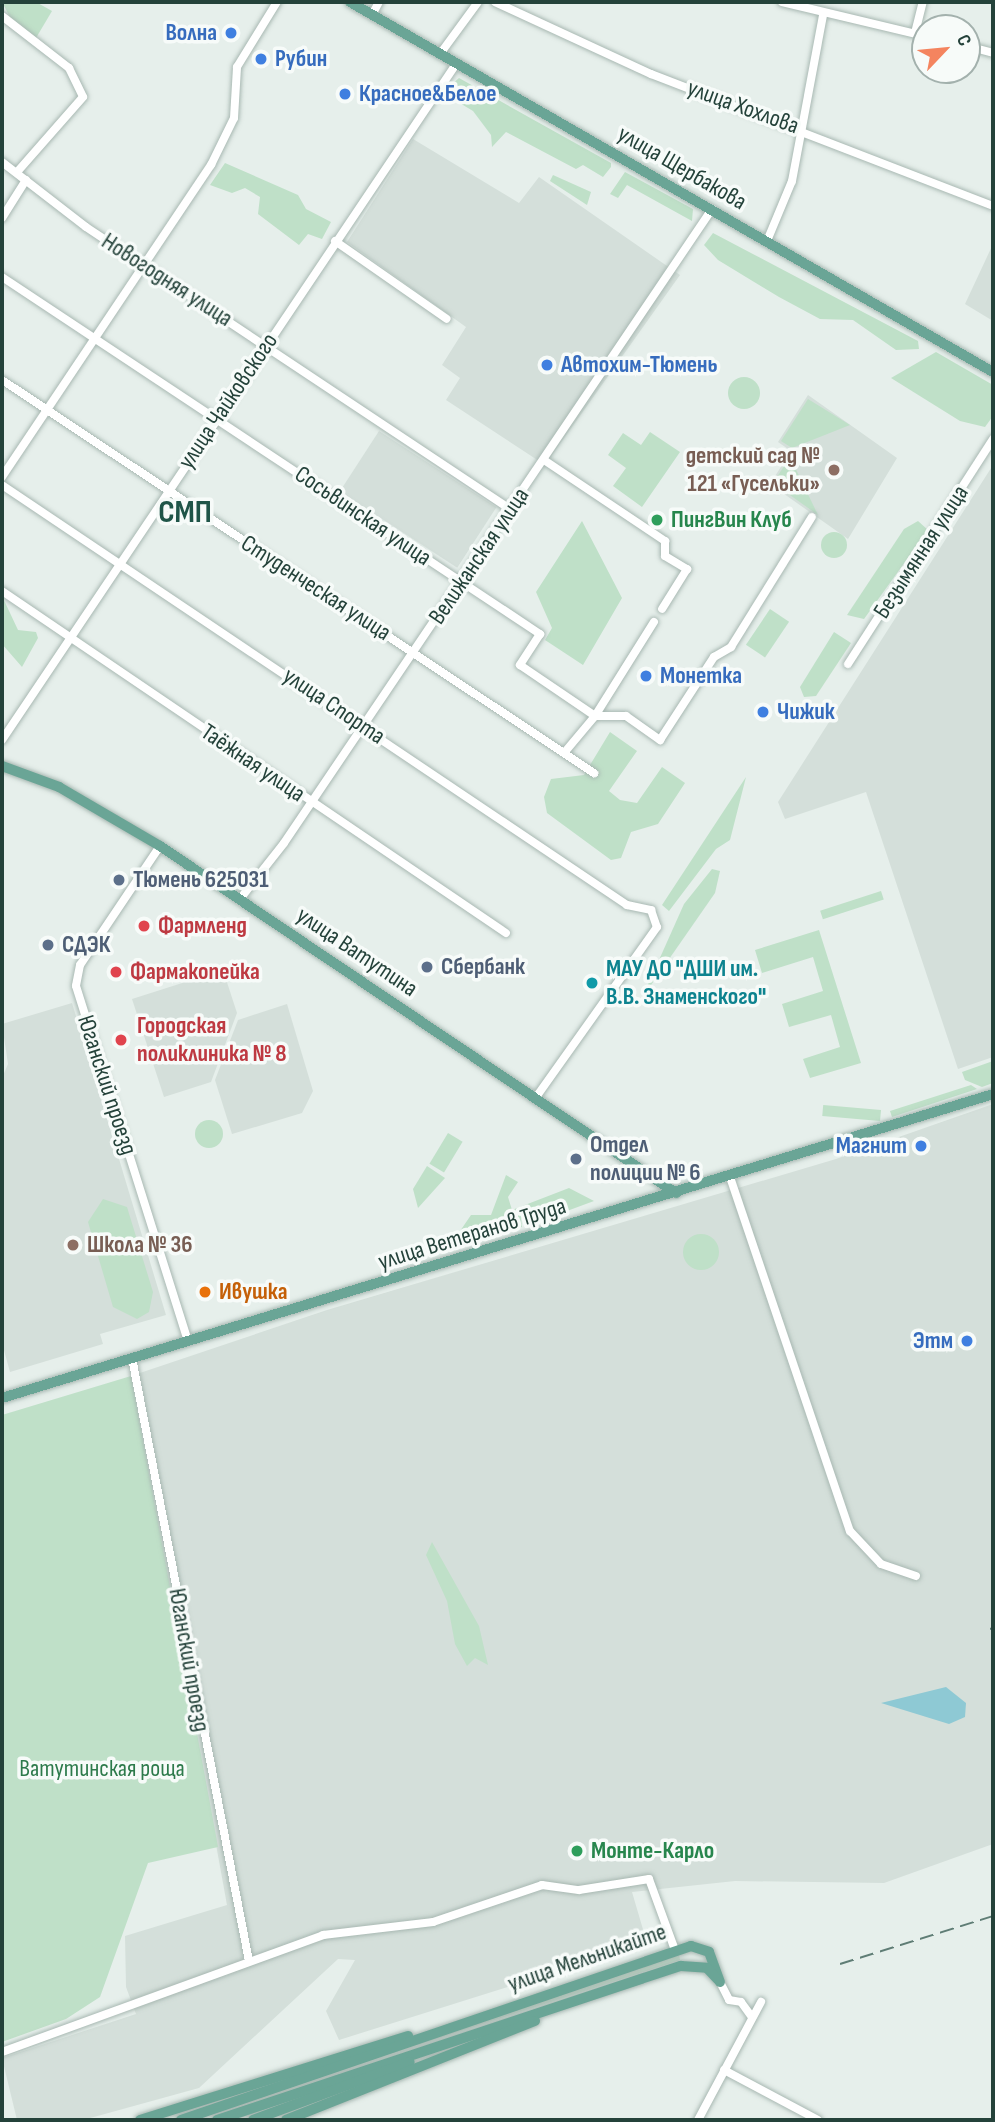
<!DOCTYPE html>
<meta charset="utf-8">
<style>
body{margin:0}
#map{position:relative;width:995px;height:2122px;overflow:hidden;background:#e6efeb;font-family:"Sofia Sans Condensed",sans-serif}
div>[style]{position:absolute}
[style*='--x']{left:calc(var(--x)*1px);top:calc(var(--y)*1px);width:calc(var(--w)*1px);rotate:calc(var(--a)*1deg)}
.built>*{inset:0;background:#d4dfda;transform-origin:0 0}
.green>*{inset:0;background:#bfe0c8;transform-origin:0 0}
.round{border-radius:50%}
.water>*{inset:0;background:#8ec9d4}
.roads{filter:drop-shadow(0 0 2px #a8b8b2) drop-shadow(0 0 2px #a8b8b2)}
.minor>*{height:8px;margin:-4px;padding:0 4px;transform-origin:4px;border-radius:4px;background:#fff}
.major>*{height:10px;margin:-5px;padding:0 5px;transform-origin:5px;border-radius:5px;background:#6aa596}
.rail>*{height:2px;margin-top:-1px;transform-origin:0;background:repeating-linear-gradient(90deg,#5f7d75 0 14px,transparent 0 21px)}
.dots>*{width:19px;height:19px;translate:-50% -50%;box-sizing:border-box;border:4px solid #f7fbf9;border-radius:50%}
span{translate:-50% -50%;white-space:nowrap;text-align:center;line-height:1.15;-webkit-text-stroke:7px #f7fbf9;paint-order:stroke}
.shop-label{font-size:24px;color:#366cbe;font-weight:700}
.right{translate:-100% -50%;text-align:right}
.left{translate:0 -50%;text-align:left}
.street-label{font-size:24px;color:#24423a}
.education-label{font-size:24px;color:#785e54;font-weight:700}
.leisure-label{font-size:24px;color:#27864d;font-weight:700}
.service-label{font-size:24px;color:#4e5e75;font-weight:700}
.health-label{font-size:24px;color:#be3a42;font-weight:700}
.culture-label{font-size:24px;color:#0d838f;font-weight:700}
.food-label{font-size:24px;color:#c56008;font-weight:700}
.park-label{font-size:24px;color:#2d7a4b}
.district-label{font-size:32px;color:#1f5548;font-weight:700}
.frame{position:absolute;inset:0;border:4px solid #24423a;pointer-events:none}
.north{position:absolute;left:911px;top:14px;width:70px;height:70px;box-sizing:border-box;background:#f7fbf9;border:2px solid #a3b1ad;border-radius:50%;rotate:64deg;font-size:19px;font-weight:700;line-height:28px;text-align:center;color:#24423a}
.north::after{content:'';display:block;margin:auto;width:24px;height:32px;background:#f4845f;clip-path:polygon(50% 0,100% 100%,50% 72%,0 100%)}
</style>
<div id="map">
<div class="built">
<i style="clip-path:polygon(413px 139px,519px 203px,539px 177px,680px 275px,545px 465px,446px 400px,460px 378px,442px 365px,466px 327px,347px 242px)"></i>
<i style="clip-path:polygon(993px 244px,993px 321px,965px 304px)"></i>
<i style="clip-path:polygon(808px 395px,897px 458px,848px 539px,770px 484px,791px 451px,778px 442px)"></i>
<i style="left:379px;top:431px;width:140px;height:72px;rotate:33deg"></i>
<i style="clip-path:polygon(993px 465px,993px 1057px,958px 1069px,866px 792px,785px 819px,778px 802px)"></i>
<i style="clip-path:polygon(223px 970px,237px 1013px,211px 1082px,164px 1097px,132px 999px)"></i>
<i style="clip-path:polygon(72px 1003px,166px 1315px,100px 1334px,103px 1344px,10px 1372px,2px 1343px,2px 1078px,8px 1064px,2px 1024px)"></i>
<i style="clip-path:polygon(287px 1004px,313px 1091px,302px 1113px,232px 1134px,215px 1080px,238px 1020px)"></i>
<i style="clip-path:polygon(993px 1104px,993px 1844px,884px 1883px,735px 1881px,632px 1892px,647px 1943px,339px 2040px,326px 2011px,355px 1960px,338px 1959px,199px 2088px,83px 2120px,17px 2120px,2px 2058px,136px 2014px,126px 1987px,125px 1936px,227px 1905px,131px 1376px,327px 1310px,836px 1159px)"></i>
</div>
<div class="green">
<i style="clip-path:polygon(2px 2px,36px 2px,52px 11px,36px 38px,13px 23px)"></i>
<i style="clip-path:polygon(459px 78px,611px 163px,611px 167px,603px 177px,583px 165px,576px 169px,506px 132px,492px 147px,491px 135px,473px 111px,453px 99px,452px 84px)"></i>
<i style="clip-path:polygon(225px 163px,298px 195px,306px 209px,331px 222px,322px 239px,308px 234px,299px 245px,258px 214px,260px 197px,245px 188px,232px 193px,210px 185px)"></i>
<i style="clip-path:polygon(625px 172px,693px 209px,692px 221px,627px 185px,618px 198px,610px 194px)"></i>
<i style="clip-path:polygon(553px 175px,591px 192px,587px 205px,550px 181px)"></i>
<i style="clip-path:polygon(713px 233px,918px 341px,919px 349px,896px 350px,853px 320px,820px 319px,779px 297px,718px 260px,704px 245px)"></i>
<i style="clip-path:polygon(936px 352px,993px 385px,993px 416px,985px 427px,960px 421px,891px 378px)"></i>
<i class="round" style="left:728px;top:377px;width:32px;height:32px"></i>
<i style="clip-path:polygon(808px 399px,850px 425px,792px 448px,781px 441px)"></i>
<i style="clip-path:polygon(650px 432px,680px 452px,642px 507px,613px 486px,626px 468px,608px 455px,623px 433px,641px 445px)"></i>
<i style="clip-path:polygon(790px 457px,818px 515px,773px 483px)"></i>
<i style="clip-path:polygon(582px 521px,622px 598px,583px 665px,545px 640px,552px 628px,536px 592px)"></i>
<i style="clip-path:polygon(918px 521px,928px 530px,864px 619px,847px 615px,904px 529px)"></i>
<i class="round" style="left:821px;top:532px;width:26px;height:26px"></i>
<i style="clip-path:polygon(2px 596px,18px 630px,36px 632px,38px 638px,22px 667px,2px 644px)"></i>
<i style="left:770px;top:609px;width:23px;height:43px;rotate:34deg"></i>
<i style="clip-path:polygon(834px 632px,851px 643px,816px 696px,804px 697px,800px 687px)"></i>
<i style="clip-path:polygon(610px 732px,637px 751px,609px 791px,620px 800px,637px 803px,662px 767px,685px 783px,658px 824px,631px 832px,621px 858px,611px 860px,547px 813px,544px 797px,551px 779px,584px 775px)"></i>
<i style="clip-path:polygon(746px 777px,730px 840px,716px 849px,669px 911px,662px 905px)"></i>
<i style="clip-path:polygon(712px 869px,720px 871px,715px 893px,642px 998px,684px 904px)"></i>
<i style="left:881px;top:891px;width:9px;height:64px;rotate:72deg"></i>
<i style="clip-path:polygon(819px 930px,861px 1063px,810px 1078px,803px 1059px,840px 1047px,831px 1015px,789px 1027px,782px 1004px,823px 991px,813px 957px,762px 973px,755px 950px)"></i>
<i style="clip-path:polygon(993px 1061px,993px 1083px,982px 1087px,965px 1080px,962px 1072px)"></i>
<i style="clip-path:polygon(971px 1085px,977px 1089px,892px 1117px,890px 1111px)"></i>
<i style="left:881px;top:1110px;width:11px;height:58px;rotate:95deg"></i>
<i class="round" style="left:195px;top:1120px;width:28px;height:28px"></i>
<i style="left:448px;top:1133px;width:17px;height:36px;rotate:31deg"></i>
<i style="clip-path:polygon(427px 1166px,445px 1178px,418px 1208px,413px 1189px)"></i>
<i style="clip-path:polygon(506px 1175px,518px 1182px,508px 1197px,512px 1210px,569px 1188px,594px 1201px,529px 1225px,521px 1218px,522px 1227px,424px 1253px,426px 1245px,458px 1234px,471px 1215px,491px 1215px)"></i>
<i style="clip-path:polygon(103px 1199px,127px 1207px,153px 1292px,149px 1312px,137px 1319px,113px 1307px,88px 1222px)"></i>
<i class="round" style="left:683px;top:1234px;width:36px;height:36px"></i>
<i style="clip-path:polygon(131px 1376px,218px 1847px,148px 1863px,100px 1997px,66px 2019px,2px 2042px,2px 1415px)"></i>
<i style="clip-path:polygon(432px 1542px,479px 1626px,488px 1665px,475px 1658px,467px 1666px,455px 1644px,447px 1601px,426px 1555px)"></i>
<i style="clip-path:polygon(679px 1955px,680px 1960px,325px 2075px,479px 2021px)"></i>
</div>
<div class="water">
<i style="clip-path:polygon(946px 1687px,966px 1703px,965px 1717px,949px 1724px,881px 1703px)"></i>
</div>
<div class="roads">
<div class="minor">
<i style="--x:495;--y:2;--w:172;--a:24.8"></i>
<i style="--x:651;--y:74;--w:367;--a:21.1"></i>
<i style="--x:782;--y:2;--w:147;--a:13.4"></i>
<i style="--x:372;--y:15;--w:15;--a:-62"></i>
<i style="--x:2;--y:16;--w:85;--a:37.8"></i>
<i style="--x:69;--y:68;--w:32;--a:64"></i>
<i style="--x:83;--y:97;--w:100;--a:131.3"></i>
<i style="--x:915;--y:33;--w:32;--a:-76"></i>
<i style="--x:967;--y:46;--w:27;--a:15"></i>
<i style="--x:440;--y:54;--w:64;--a:-53.8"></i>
<i style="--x:2;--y:162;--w:106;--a:37.7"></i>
<i style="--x:86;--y:227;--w:509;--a:33.63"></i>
<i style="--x:2;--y:218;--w:45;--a:-57.7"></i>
<i style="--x:335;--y:241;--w:136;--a:34.9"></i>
<i style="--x:767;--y:241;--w:65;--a:-67.4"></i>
<i style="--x:792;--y:181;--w:169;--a:-79.4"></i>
<i style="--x:2;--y:277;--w:646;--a:33.57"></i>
<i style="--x:540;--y:634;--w:37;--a:123"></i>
<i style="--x:520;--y:665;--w:91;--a:34.2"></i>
<i style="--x:595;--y:716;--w:31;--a:0"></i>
<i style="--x:626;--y:716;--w:42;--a:35.2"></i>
<i style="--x:660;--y:740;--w:99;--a:-57"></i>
<i style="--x:714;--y:657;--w:20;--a:-30"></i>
<i style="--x:731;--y:647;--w:153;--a:-58.1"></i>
<i style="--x:2;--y:380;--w:711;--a:33.58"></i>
<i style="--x:544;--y:460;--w:146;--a:33.8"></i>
<i style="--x:665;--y:541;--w:15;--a:90"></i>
<i style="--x:665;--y:556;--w:26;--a:31"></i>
<i style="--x:687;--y:569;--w:47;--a:122"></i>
<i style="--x:2;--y:477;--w:376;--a:-56.2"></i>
<i style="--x:211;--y:165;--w:52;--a:-63.9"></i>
<i style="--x:234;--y:118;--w:51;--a:-86.6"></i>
<i style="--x:237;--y:67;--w:76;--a:-58.4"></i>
<i style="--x:2;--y:485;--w:753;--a:33.9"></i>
<i style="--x:627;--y:905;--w:25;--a:12"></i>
<i style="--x:651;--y:910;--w:18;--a:71"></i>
<i style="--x:657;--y:927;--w:207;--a:125.4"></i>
<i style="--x:2;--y:591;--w:609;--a:34.16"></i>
<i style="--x:848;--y:664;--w:268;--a:-57.2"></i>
<i style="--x:2;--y:740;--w:814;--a:-56.11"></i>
<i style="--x:564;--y:753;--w:48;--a:-50"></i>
<i style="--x:595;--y:716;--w:111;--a:-57.9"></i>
<i style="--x:160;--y:846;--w:143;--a:123.9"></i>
<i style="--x:80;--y:965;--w:21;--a:101"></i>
<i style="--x:76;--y:986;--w:372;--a:72.5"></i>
<i style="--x:240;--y:899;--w:71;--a:-51.8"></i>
<i style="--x:284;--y:843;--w:765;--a:-55.98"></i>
<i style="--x:730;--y:1177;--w:374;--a:71.3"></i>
<i style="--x:850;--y:1531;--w:45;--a:46.8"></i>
<i style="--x:881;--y:1564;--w:37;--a:19"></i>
<i style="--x:132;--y:1358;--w:614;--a:79.02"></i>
<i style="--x:720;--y:1982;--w:20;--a:63"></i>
<i style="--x:729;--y:2000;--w:12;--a:9"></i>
<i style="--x:741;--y:2002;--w:19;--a:54"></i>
<i style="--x:2;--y:2052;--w:342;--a:-20"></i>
<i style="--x:323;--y:1935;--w:111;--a:-6.7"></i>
<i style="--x:433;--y:1922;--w:115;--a:-18.7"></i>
<i style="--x:542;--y:1885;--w:37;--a:8"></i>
<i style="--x:579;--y:1890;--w:71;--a:-8.9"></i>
<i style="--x:649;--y:1879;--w:76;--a:69.9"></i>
<i style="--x:724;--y:2070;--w:106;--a:28"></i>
<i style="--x:698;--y:2120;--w:134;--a:-61.9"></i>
</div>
<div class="major">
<i style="--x:350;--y:2;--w:742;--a:29.92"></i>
<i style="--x:2;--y:766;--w:61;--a:20.2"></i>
<i style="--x:59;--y:787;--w:117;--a:30.3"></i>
<i style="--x:160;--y:846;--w:622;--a:33.92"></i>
<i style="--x:2;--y:1398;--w:1037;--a:-17.05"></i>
<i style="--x:140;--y:2120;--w:281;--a:-17.4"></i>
<i style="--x:181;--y:2120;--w:539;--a:-18.84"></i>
<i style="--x:691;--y:1946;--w:19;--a:18"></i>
<i style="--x:709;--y:1952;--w:32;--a:70"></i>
<i style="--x:217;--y:2120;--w:489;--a:-18.4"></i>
<i style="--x:681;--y:1966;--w:26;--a:4"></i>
<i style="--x:707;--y:1968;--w:16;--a:47"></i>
<i style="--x:253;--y:2120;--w:167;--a:-20.3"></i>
<i style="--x:286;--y:2120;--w:268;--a:-21.7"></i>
</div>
</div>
<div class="rail">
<i style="--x:990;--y:1629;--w:3;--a:-18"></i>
<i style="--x:840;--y:1964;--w:160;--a:-17.4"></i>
</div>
<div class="dots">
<i style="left:231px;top:33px;background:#3f7fe0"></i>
<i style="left:261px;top:59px;background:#3f7fe0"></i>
<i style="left:345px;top:94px;background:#3f7fe0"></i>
<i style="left:547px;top:365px;background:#3f7fe0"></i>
<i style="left:834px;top:470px;background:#8d6e63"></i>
<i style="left:657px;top:520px;background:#2e9e5b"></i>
<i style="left:646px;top:676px;background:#3f7fe0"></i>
<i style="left:763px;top:712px;background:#3f7fe0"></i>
<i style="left:119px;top:880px;background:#5c6f8a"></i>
<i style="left:144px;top:926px;background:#e0444e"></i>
<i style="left:48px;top:945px;background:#5c6f8a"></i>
<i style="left:427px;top:967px;background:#5c6f8a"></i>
<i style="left:116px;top:972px;background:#e0444e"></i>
<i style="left:592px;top:983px;background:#0f9aa8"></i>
<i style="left:121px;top:1040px;background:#e0444e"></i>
<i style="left:921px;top:1146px;background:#3f7fe0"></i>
<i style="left:576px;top:1159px;background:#5c6f8a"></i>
<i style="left:73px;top:1245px;background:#8d6e63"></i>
<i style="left:205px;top:1292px;background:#e8710a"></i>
<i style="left:967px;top:1341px;background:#3f7fe0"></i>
<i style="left:577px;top:1851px;background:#2e9e5b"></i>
</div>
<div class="shop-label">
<span class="right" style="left:217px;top:33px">Волна</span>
<span class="left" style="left:275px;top:59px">Рубин</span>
<span class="left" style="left:359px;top:94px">Красное&amp;Белое</span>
<span class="left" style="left:561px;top:365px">Автохим-Тюмень</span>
<span class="left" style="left:660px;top:676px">Монетка</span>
<span class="left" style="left:777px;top:712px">Чижик</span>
<span class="right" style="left:907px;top:1146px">Магнит</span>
<span class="right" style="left:953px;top:1341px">Этм</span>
</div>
<div class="street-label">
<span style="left:743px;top:107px;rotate:20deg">улица Хохлова</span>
<span style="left:682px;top:168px;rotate:30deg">улица Щербакова</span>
<span style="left:167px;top:280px;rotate:33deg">Новогодняя улица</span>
<span style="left:228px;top:401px;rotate:-56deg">улица Чайковского</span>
<span style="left:363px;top:516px;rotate:34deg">Сосьвинская улица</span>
<span style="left:921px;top:552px;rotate:-57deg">Безымянная улица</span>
<span style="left:479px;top:556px;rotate:-56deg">Велижанская улица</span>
<span style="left:316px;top:588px;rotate:33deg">Студенческая улица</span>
<span style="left:334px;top:706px;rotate:34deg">улица Спорта</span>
<span style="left:253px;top:763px;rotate:34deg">Таёжная улица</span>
<span style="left:357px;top:952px;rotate:34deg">улица Ватутина</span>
<span style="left:107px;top:1085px;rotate:72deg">Юганский проезд</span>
<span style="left:472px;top:1234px;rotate:-17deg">улица Ветеранов Труда</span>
<span style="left:189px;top:1660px;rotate:80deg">Юганский проезд</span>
<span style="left:587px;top:1958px;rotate:-19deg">улица Мельникайте</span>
</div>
<div class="education-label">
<span class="right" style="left:820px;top:470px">детский сад №<br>121 «Гусельки»</span>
<span class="left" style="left:87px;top:1245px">Школа № 36</span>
</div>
<div class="leisure-label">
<span class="left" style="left:671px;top:520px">ПингВин Клуб</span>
<span class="left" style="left:591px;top:1851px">Монте-Карло</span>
</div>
<div class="service-label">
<span class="left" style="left:133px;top:880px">Тюмень 625031</span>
<span class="left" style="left:62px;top:945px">СДЭК</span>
<span class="left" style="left:441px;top:967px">Сбербанк</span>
<span class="left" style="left:590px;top:1159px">Отдел<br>полиции № 6</span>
</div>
<div class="health-label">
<span class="left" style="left:158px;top:926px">Фармленд</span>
<span class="left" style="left:130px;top:972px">Фармакопейка</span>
<span class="left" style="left:137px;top:1040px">Городская<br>поликлиника № 8</span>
</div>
<div class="culture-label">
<span class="left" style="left:606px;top:983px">МАУ ДО "ДШИ им.<br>В.В. Знаменского"</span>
</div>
<div class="food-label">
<span class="left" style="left:219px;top:1292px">Ивушка</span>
</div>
<div class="park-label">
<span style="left:102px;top:1769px">Ватутинская роща</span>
</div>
<div class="district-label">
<span style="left:185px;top:513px">СМП</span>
</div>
<div class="frame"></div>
<div class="north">С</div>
</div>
